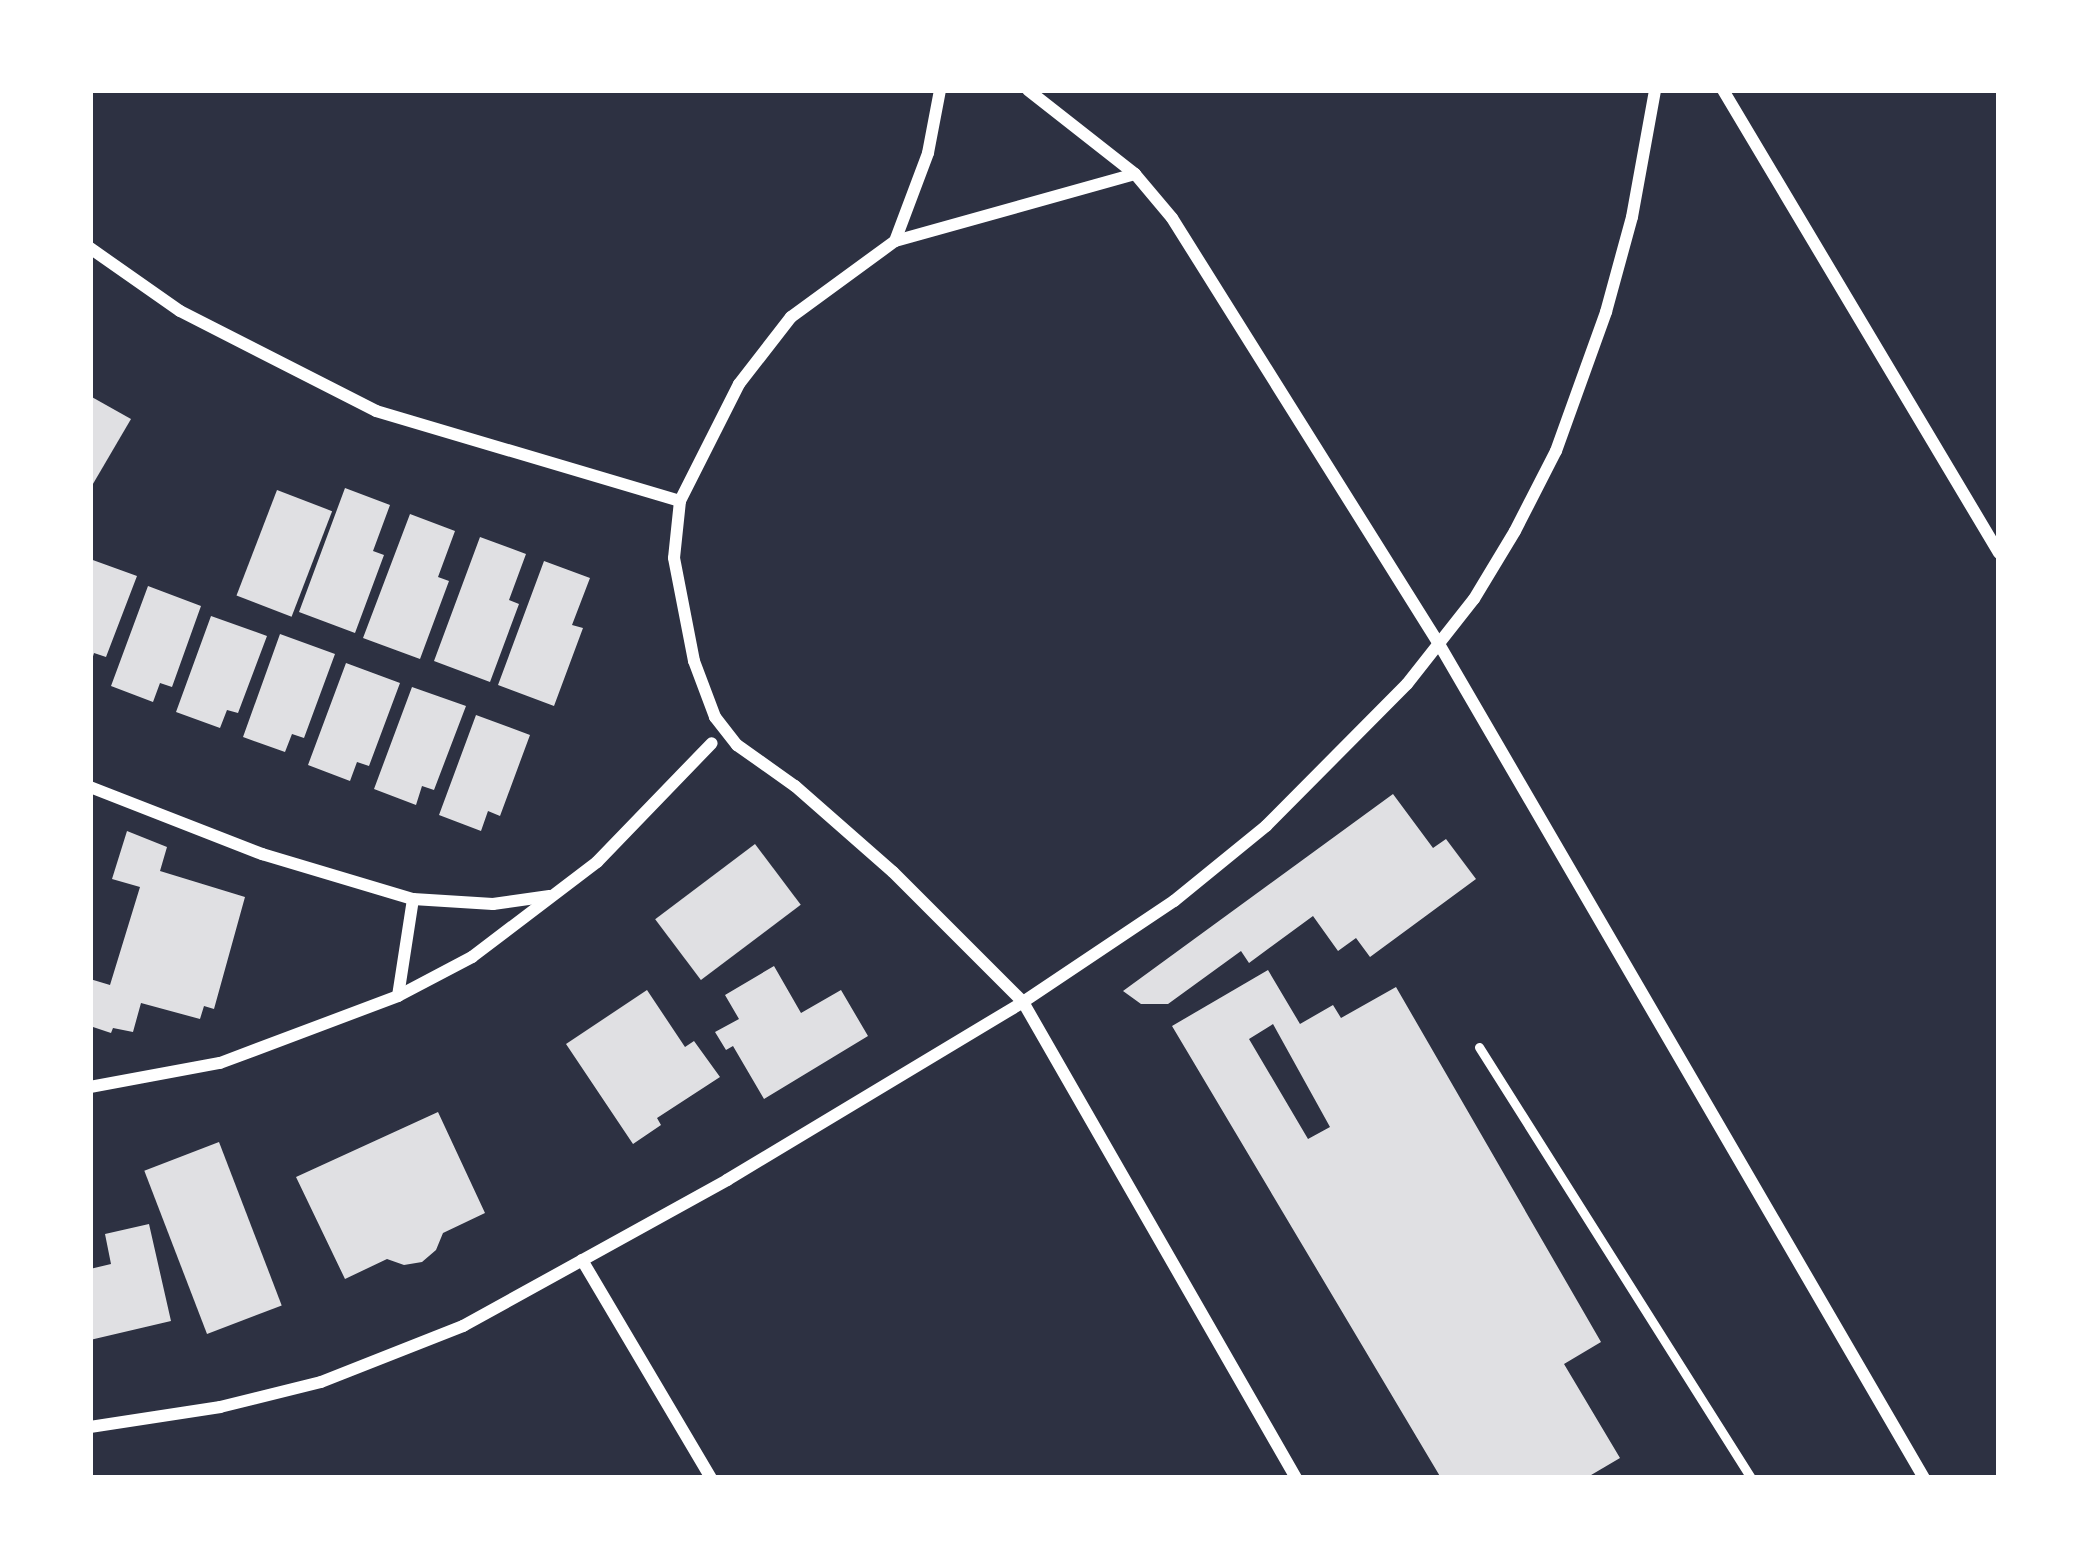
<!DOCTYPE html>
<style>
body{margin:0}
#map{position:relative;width:2089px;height:1568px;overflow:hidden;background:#2d3142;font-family:"Fira Sans",sans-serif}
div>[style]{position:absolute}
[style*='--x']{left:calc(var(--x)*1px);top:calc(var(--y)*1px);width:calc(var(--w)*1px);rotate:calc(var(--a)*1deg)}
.building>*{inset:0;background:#e0e0e3;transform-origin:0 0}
.service>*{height:9px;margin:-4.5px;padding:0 4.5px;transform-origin:4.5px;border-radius:4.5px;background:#fff}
.minor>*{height:12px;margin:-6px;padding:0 6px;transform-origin:6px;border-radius:6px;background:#fff}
span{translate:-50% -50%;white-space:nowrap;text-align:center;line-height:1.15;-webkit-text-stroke:9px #fff;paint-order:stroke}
.frame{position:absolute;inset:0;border:93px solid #fff;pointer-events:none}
</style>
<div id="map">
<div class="building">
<i style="clip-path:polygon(90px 396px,131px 419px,90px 489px)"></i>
<i style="clip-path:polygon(345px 488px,390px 505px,373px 551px,384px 555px,355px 633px,299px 612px)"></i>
<i style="left:277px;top:490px;width:59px;height:113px;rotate:21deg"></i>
<i style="clip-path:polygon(410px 514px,455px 531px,438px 577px,449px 581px,420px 659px,363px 638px)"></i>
<i style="clip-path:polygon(480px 537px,526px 554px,509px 600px,519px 604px,490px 682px,434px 661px)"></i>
<i style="clip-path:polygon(90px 559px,137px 576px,106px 657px,94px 653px,91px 663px)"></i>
<i style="clip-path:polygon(544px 561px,590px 578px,572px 625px,583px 628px,554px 706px,498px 685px)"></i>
<i style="clip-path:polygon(148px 586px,201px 606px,172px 687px,160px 683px,153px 702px,111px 686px)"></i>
<i style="clip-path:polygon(211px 616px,267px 636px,238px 713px,227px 710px,220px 728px,176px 712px)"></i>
<i style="clip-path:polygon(280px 634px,335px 654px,304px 738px,292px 734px,285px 752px,243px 737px)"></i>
<i style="clip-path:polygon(346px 663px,400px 683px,369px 766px,357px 762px,350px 781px,308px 765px)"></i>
<i style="clip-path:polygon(412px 687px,466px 706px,434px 790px,422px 786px,416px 805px,374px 789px)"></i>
<i style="clip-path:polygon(476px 715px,530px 735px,500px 816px,488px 811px,481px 831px,439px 815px)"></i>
<i style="clip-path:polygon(1393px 794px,1433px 848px,1446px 839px,1476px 879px,1370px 957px,1356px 938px,1338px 951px,1313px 916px,1249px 963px,1241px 951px,1168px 1004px,1141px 1004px,1123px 991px)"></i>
<i style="clip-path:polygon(127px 831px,167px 847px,160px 871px,245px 897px,214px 1009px,204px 1006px,200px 1019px,141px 1003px,133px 1032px,113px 1028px,111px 1033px,90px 1026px,90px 979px,110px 985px,140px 887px,112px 879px)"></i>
<i style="left:755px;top:844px;width:76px;height:125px;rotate:53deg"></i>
<i style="clip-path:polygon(774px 966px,801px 1013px,841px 990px,868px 1036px,764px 1099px,733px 1046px,726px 1050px,715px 1032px,739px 1019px,725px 995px)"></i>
<i style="clip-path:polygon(evenodd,1268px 970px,1300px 1024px,1333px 1005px,1341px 1018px,1396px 987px,1601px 1342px,1564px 1364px,1620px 1458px,1586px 1478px,1441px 1478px,1172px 1026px,1268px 970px,1273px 1024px,1330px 1127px,1308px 1139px,1249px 1039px,1273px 1024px)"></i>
<i style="clip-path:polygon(647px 990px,685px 1047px,694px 1041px,720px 1077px,657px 1118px,661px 1125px,633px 1144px,566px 1044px)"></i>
<i style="clip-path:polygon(438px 1112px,485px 1213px,443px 1233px,436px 1250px,422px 1262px,404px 1265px,387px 1259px,345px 1279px,296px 1177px)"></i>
<i style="left:219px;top:1142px;width:175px;height:80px;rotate:69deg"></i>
<i style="clip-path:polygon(149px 1224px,171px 1321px,90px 1340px,90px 1269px,111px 1264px,105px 1234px)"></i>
</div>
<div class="service">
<i style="--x:1479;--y:1047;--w:510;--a:57.74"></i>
</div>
<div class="minor">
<i style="--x:1028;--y:90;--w:136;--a:38.1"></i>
<i style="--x:1135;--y:174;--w:57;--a:49.9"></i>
<i style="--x:1172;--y:218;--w:503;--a:57.92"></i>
<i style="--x:1439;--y:644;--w:965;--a:59.82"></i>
<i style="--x:1723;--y:90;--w:539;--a:59.2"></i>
<i style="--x:1135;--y:174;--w:249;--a:164.4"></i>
<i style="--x:895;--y:241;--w:129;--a:143.8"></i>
<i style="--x:791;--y:317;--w:85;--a:127.8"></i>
<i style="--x:739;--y:384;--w:131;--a:116.8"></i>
<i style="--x:680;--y:501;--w:57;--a:96"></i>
<i style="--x:674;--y:558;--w:105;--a:79"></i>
<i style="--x:694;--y:661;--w:60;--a:69.4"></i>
<i style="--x:715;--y:717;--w:36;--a:52"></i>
<i style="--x:737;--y:745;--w:71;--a:35.3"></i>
<i style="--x:795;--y:786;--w:130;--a:41.3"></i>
<i style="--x:893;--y:872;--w:184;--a:45"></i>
<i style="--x:1023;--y:1002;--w:549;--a:60.16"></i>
<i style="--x:895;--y:241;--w:94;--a:-69.4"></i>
<i style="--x:928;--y:153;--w:64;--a:-79.2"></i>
<i style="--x:90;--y:248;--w:110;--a:35"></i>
<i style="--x:180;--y:311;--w:220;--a:27"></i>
<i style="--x:376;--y:411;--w:317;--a:16.5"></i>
<i style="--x:90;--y:787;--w:185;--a:21.3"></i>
<i style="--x:262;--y:854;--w:158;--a:16.6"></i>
<i style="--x:413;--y:899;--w:80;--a:3.6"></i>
<i style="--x:493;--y:904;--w:57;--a:-8.1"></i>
<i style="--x:398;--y:996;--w:98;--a:-81.2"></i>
<i style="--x:90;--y:1087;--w:132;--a:-10.5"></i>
<i style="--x:220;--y:1063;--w:190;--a:-20.6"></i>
<i style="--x:398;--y:996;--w:84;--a:-27.8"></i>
<i style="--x:472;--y:957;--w:157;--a:-37.2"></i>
<i style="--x:597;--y:862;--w:165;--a:-46"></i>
<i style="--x:582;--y:1260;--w:253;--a:59.4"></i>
<i style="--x:90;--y:1427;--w:132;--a:-8.7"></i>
<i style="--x:220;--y:1407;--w:104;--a:-13.9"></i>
<i style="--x:321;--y:1382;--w:153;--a:-21.5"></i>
<i style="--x:463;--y:1326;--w:302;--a:-28.9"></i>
<i style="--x:727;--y:1180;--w:345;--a:-31"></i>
<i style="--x:1023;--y:1002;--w:182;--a:-33.8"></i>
<i style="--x:1174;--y:901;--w:119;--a:-39.2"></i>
<i style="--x:1266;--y:826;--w:200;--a:-45.2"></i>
<i style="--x:1407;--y:684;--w:108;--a:-51.8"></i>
<i style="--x:1474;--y:599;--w:79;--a:-58.9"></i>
<i style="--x:1515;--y:531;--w:90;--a:-62.9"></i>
<i style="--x:1556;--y:451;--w:148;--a:-70.2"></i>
<i style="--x:1606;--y:312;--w:98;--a:-74.7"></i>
<i style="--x:1632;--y:217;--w:129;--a:-79.7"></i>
</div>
<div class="frame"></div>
</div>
